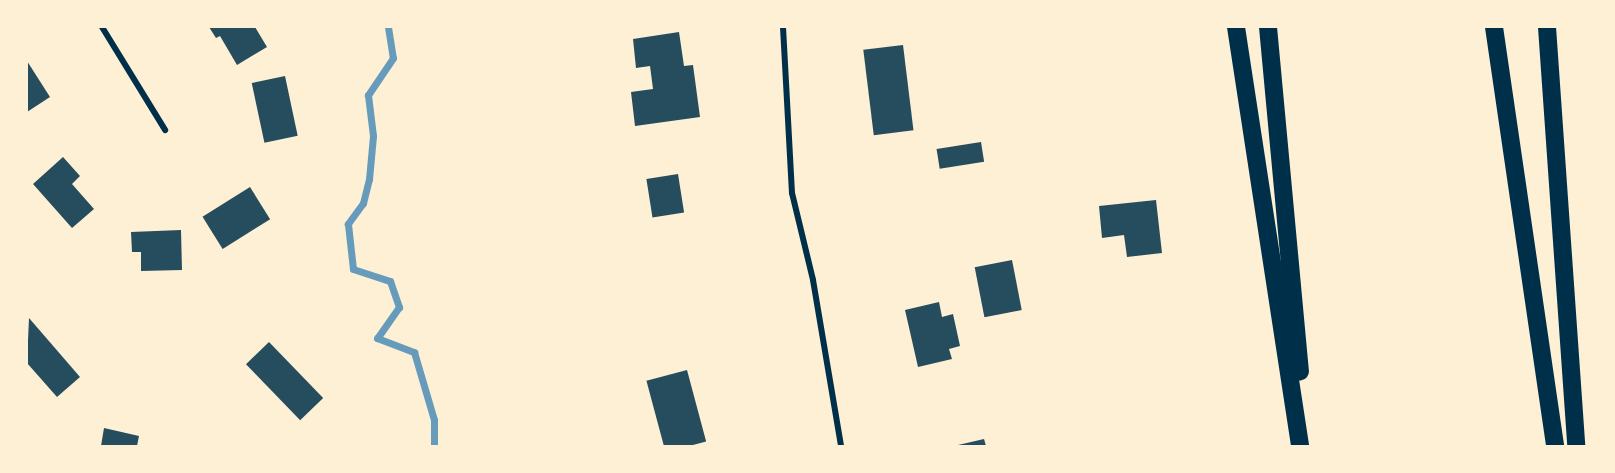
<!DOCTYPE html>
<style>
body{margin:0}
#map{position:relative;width:1615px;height:473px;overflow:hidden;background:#fdf0d5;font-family:"DM Sans",sans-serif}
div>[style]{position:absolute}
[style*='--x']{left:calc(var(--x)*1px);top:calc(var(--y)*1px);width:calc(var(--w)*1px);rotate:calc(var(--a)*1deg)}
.stream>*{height:7px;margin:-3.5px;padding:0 3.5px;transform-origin:3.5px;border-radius:3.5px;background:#669bbc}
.building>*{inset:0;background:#264d5e;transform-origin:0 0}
.minor>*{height:6px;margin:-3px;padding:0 3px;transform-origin:3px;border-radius:3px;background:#003049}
.motorway>*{height:18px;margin:-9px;padding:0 9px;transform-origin:9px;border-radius:9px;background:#003049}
span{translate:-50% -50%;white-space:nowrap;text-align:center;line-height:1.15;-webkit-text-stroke:5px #fdf0d5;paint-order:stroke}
.frame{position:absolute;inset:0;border:28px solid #fdf0d5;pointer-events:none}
</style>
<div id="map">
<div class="stream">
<i style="--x:388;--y:27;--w:31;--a:81"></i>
<i style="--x:393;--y:58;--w:45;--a:124"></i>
<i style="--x:368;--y:95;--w:41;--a:83"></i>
<i style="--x:373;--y:136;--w:43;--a:95.3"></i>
<i style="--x:369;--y:179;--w:25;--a:104"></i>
<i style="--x:363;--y:203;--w:26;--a:126"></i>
<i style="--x:348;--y:224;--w:45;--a:83.7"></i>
<i style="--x:353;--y:269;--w:39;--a:18"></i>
<i style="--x:390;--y:281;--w:28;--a:71"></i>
<i style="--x:399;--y:307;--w:38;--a:125"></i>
<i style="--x:377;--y:338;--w:40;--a:21"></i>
<i style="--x:414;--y:352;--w:71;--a:73.6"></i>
<i style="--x:434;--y:420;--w:26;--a:90"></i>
</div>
<div class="building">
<i style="clip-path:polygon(209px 27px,255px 27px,267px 47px,237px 65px,220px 36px,216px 38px)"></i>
<i style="clip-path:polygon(679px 32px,684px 66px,693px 65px,700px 117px,635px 126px,631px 92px,653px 89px,650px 66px,636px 68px,633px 39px)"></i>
<i style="left:903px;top:45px;width:86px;height:40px;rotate:83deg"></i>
<i style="clip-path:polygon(27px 61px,50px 97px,27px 112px)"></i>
<i style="left:285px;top:76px;width:61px;height:34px;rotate:78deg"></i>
<i style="left:981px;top:142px;width:20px;height:45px;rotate:81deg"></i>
<i style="clip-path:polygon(63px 157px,80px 176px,72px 184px,94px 209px,72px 228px,33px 184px)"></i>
<i style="left:678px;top:174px;width:39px;height:32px;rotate:81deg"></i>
<i style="left:250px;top:187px;width:38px;height:56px;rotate:58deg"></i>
<i style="clip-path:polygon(1156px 200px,1162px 253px,1127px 257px,1124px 235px,1102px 238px,1099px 206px)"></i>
<i style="clip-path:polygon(181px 230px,182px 270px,141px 271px,141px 252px,132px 252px,131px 232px)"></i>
<i style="left:1012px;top:260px;width:51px;height:38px;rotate:79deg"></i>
<i style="clip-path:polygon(939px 302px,942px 317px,953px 314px,960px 346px,949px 349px,952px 359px,918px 367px,905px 310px)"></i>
<i style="clip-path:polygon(29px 318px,80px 377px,57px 397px,27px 363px)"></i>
<i style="left:269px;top:342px;width:78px;height:32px;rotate:46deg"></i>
<i style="left:687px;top:370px;width:74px;height:42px;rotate:75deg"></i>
<i style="clip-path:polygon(104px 428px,139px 436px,137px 446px,101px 446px)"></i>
<i style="clip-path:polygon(984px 439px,986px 446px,958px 446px,958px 445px)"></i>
</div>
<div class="minor">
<i style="--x:102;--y:27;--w:121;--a:58.5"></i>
<i style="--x:783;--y:27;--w:166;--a:86.9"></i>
<i style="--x:792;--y:193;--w:89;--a:76.4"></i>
<i style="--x:813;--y:280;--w:168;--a:80.4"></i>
</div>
<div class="motorway">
<i style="--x:1236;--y:27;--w:424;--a:81.3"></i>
<i style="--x:1268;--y:27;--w:346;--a:84.7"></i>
<i style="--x:1494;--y:27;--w:423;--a:81.7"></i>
<i style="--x:1547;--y:27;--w:420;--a:86"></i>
</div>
<div class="frame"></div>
</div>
